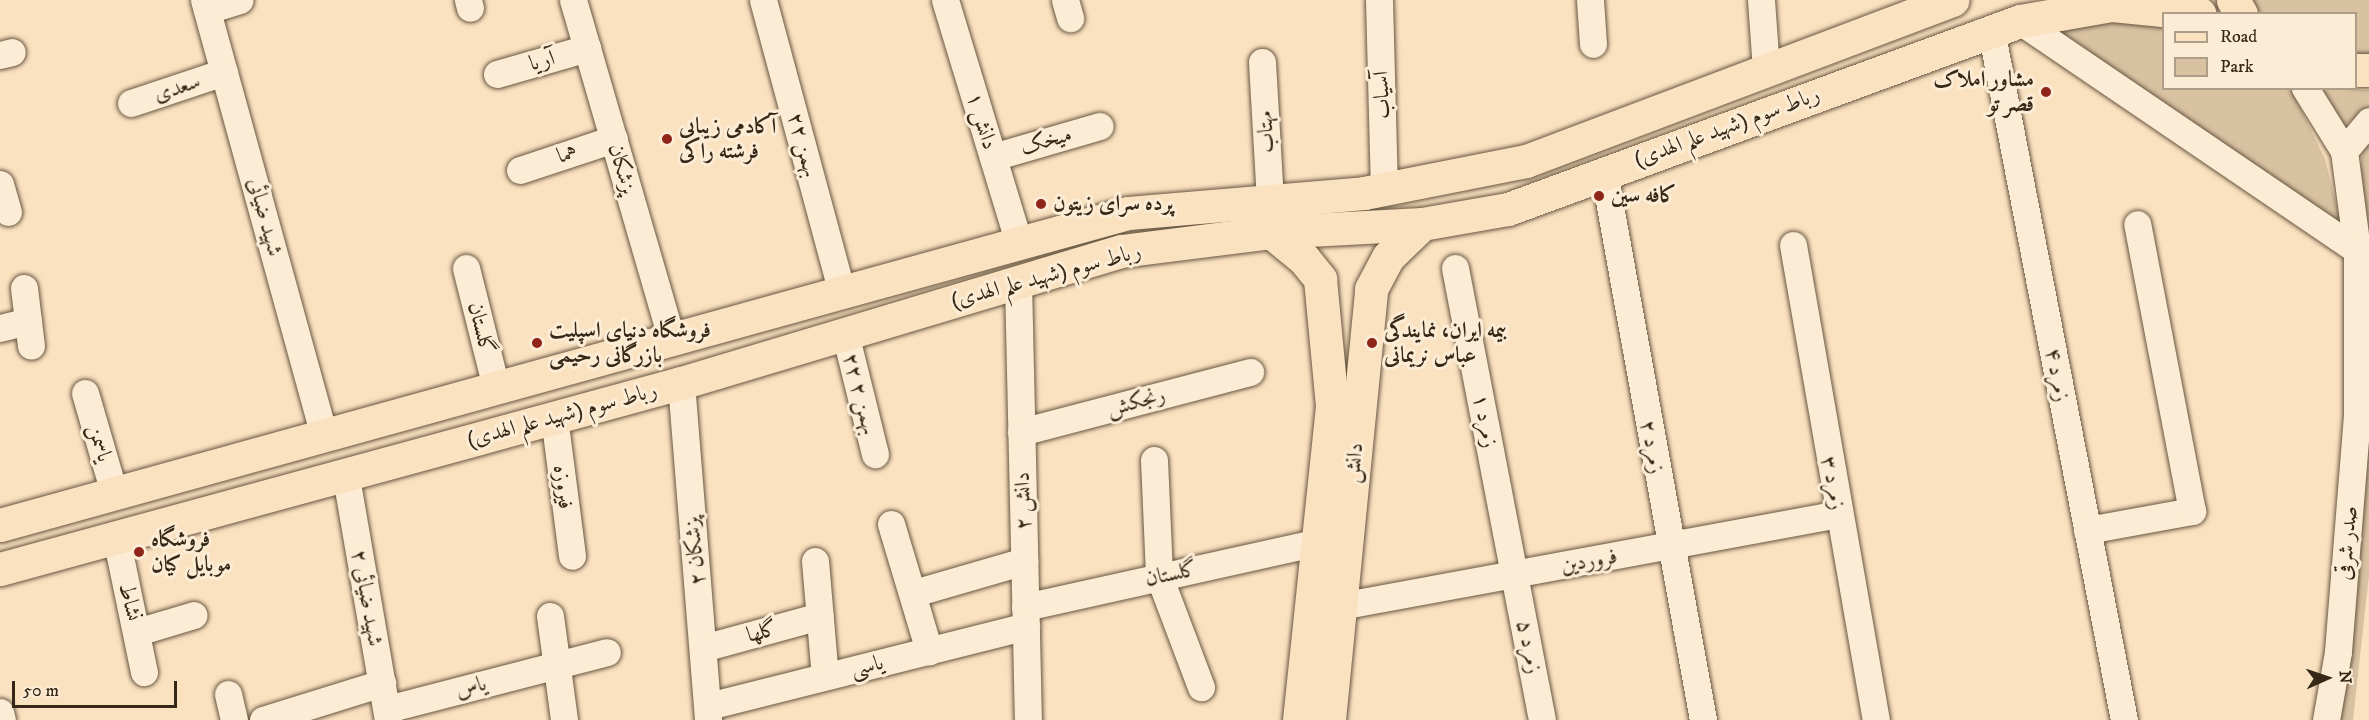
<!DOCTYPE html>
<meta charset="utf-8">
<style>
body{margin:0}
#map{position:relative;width:2369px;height:720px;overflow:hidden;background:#fae1bf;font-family:"IM FELL DW Pica",Amiri,serif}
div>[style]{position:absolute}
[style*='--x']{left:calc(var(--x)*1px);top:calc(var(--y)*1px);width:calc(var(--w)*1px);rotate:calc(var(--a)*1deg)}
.green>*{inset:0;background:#d9c2a2}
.roads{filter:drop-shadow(0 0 2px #675641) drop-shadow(0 0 2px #675641)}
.minor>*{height:27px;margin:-13.5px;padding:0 13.5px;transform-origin:13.5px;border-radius:13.5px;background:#fcecd5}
.major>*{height:33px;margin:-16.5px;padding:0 16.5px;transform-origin:16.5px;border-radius:16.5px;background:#fae1bf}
.dots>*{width:16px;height:16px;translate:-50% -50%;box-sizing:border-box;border:3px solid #fcecd5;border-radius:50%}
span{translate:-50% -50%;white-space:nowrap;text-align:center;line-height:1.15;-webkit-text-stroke:6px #fcecd5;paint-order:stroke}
.street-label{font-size:22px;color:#362817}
.poi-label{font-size:22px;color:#362817;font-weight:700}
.right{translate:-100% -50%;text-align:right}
.left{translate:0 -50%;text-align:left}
.legend{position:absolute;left:2162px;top:12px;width:195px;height:78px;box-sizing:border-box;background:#fcecd5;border:2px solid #ad9e89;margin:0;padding:8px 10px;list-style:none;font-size:18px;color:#362817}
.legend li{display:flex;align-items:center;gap:12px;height:30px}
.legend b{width:30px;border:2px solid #ad9e89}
.north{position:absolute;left:2297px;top:648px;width:60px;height:60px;-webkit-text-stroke:4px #fcecd5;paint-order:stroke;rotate:87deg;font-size:16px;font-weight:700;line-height:24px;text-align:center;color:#362817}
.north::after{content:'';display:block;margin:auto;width:21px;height:27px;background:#362817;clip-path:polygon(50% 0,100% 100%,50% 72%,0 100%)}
.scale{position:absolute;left:12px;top:681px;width:165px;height:27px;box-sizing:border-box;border:3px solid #362817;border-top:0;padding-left:8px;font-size:18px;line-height:21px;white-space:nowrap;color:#362817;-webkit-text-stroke:4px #fcecd5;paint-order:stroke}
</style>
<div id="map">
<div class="green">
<i style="clip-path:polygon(2245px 0,2369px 0,2369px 54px,2356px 54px,2356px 14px,2255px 13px)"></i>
<i style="clip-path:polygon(2113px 17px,2163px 20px,2164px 88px,2291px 89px,2325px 159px,2341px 224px,2047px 26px)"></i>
<i style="clip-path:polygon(2322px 89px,2369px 90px,2369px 109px,2344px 125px)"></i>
<i style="clip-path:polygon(2369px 143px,2369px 575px,2353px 720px,2337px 720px,2368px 241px,2361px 170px,2363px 147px)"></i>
</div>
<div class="roads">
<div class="minor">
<i style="--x:204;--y:0;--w:451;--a:74.6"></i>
<i style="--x:468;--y:0;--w:8;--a:76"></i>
<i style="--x:573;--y:0;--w:352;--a:73.8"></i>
<i style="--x:763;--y:0;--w:300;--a:74.9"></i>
<i style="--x:945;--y:0;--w:252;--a:73.1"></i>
<i style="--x:1065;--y:0;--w:19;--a:74"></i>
<i style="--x:1379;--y:0;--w:189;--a:88.5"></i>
<i style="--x:1590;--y:0;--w:44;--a:86.1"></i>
<i style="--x:1761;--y:0;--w:70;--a:85.9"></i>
<i style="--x:207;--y:10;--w:34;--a:-17"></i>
<i style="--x:2020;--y:21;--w:407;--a:34.2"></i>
<i style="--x:1991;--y:30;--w:703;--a:79.09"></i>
<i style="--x:0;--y:55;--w:12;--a:-14"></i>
<i style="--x:1262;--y:62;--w:139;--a:86.7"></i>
<i style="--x:497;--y:74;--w:94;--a:-16.1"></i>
<i style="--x:2305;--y:88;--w:74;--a:58.2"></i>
<i style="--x:2344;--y:151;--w:100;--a:82.5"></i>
<i style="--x:2357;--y:250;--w:165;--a:90"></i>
<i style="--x:2357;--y:415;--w:238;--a:94.6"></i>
<i style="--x:2338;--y:652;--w:69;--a:100"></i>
<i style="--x:131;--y:103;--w:98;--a:-18.4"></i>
<i style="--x:2344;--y:151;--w:39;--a:-50"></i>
<i style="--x:993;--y:157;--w:111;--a:-16.2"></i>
<i style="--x:520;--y:170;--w:99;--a:-18.3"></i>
<i style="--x:1604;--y:173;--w:556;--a:79.74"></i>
<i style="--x:0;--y:184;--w:29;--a:74"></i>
<i style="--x:1793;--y:245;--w:482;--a:80.1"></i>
<i style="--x:466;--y:268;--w:123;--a:75.9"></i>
<i style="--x:1455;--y:268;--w:460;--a:79.1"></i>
<i style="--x:1018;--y:282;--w:438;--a:88.7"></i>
<i style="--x:24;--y:288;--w:58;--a:83.1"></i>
<i style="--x:0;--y:328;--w:29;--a:-14"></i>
<i style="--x:845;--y:333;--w:125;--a:76.1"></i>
<i style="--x:681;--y:383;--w:338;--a:85.4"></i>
<i style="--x:85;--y:393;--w:104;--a:73.8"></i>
<i style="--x:554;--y:417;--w:140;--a:82.6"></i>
<i style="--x:1021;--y:432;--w:237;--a:-14.7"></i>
<i style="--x:1154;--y:460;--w:116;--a:87.5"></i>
<i style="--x:1159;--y:576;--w:119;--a:69.3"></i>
<i style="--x:346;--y:477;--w:247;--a:80.2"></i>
<i style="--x:891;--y:524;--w:133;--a:73.3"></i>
<i style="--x:2087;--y:530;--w:107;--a:-10.3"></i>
<i style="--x:2192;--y:511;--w:292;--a:-100.8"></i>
<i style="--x:116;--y:537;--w:138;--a:78.3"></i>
<i style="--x:815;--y:561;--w:105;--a:85.1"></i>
<i style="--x:914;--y:593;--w:115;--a:-16.2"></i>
<i style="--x:1340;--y:606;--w:507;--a:-10.45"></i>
<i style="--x:1025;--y:607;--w:300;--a:-12.5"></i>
<i style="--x:550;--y:616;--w:105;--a:82.3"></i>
<i style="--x:137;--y:632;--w:59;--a:-16.6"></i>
<i style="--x:703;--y:648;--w:121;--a:-15.3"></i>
<i style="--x:228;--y:694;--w:27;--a:77"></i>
<i style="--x:708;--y:706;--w:328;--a:-14.1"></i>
<i style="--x:387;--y:709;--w:227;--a:-14.5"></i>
<i style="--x:0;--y:712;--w:8;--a:76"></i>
<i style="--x:263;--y:720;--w:125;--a:-17.3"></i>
</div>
<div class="major">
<i style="--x:2233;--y:0;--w:16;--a:60"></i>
<i style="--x:2356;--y:70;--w:13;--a:0"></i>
<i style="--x:1271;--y:232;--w:43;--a:39.3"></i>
<i style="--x:1304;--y:259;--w:26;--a:51"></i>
<i style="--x:1320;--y:279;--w:128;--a:84.6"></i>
<i style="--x:1332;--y:406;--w:316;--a:96"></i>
<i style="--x:0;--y:525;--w:1170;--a:-15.46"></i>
<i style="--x:1128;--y:213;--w:237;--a:-4.8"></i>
<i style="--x:1364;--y:193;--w:165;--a:-11.2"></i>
<i style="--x:1526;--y:161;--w:456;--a:-20.7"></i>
<i style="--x:0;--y:569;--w:706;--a:-15.28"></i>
<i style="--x:681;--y:383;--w:459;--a:-16.7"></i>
<i style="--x:1121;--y:251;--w:151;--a:-7.2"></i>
<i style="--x:1271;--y:232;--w:151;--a:-3"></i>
<i style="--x:1422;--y:224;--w:87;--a:-9.9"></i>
<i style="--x:1508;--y:209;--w:545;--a:-20.16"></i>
<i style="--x:2020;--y:21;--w:93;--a:-9.9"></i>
<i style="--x:2112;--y:5;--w:88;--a:5.8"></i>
<i style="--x:1329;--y:720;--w:433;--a:-84.4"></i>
<i style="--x:1371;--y:289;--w:36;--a:-62"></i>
<i style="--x:1388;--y:257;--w:47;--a:-44.1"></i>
</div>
</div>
<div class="dots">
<i style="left:2046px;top:92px;background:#8f2418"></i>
<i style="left:667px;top:139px;background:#8f2418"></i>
<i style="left:1599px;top:196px;background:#8f2418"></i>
<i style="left:1041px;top:204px;background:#8f2418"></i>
<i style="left:537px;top:343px;background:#8f2418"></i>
<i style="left:1372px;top:343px;background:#8f2418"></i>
<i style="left:139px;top:552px;background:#8f2418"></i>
</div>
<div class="street-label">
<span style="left:542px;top:61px;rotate:-16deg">آریا</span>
<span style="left:177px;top:88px;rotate:-19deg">سعدی</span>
<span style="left:1382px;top:95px;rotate:-92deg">آسیاب</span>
<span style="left:982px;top:121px;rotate:73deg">دانش ۱</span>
<span style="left:1727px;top:127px;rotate:-20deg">رباط سوم (شهید علم الهدی)</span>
<span style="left:1266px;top:132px;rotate:-93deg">مهتاب</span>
<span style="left:1046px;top:141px;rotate:-16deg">میخک</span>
<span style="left:803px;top:145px;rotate:75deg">۲۲ بهمن</span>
<span style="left:567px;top:154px;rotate:-18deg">هما</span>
<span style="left:622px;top:169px;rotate:74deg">پزشکان</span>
<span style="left:265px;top:217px;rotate:75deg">شهید ضیائی</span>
<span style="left:1046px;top:276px;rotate:-15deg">رباط سوم (شهید علم الهدی)</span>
<span style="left:481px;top:328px;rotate:76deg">گلستان</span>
<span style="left:2057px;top:375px;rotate:79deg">زمرد ۴</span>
<span style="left:860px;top:394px;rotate:76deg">۲۲ بهمن ۲</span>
<span style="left:1136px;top:402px;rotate:-15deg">رنجکش</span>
<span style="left:562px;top:415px;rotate:-15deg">رباط سوم (شهید علم الهدی)</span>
<span style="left:1485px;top:421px;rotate:79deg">زمرد ۱</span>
<span style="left:100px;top:443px;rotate:74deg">یاسمن</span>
<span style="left:1652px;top:447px;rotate:80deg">زمرد ۲</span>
<span style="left:1354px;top:463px;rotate:-84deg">دانش</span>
<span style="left:1833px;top:483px;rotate:80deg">زمرد ۳</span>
<span style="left:563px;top:487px;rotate:83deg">فیروزه</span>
<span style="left:1023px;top:501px;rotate:-91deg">دانش ۲</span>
<span style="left:2347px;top:543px;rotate:-85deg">صدر شرقی</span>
<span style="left:695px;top:551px;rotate:-95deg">پزشکان ۲</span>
<span style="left:1589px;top:561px;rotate:-10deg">فروردین</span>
<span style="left:1171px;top:574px;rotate:-12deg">گلستان</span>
<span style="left:367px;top:598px;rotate:80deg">شهید ضیائی ۲</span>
<span style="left:130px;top:602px;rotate:77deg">نشاط</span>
<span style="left:762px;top:632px;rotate:-15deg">گلها</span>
<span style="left:1529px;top:647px;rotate:79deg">زمرد ۵</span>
<span style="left:867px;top:666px;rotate:-14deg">یاسی</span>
<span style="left:471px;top:687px;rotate:-15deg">یاس</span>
</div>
<div class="poi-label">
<span class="right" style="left:2034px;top:92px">مشاور املاک<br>قصر تو</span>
<span class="left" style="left:679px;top:139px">آکادمی زیبایی<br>فرشته راکی</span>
<span class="left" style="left:1611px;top:196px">کافه سین</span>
<span class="left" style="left:1053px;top:204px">پرده سرای زیتون</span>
<span class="left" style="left:549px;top:343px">فروشگاه دنیای اسپلیت<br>بازرگانی رحیمی</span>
<span class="left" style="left:1384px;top:343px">بیمه ایران، نمایندگی<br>عباس نریمانی</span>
<span class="left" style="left:151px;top:552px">فروشگاه<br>موبایل کیان</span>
</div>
<ul class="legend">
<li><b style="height:8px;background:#fae1bf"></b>Road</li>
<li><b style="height:16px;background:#d9c2a2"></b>Park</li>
</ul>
<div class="north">N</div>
<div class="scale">50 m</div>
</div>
